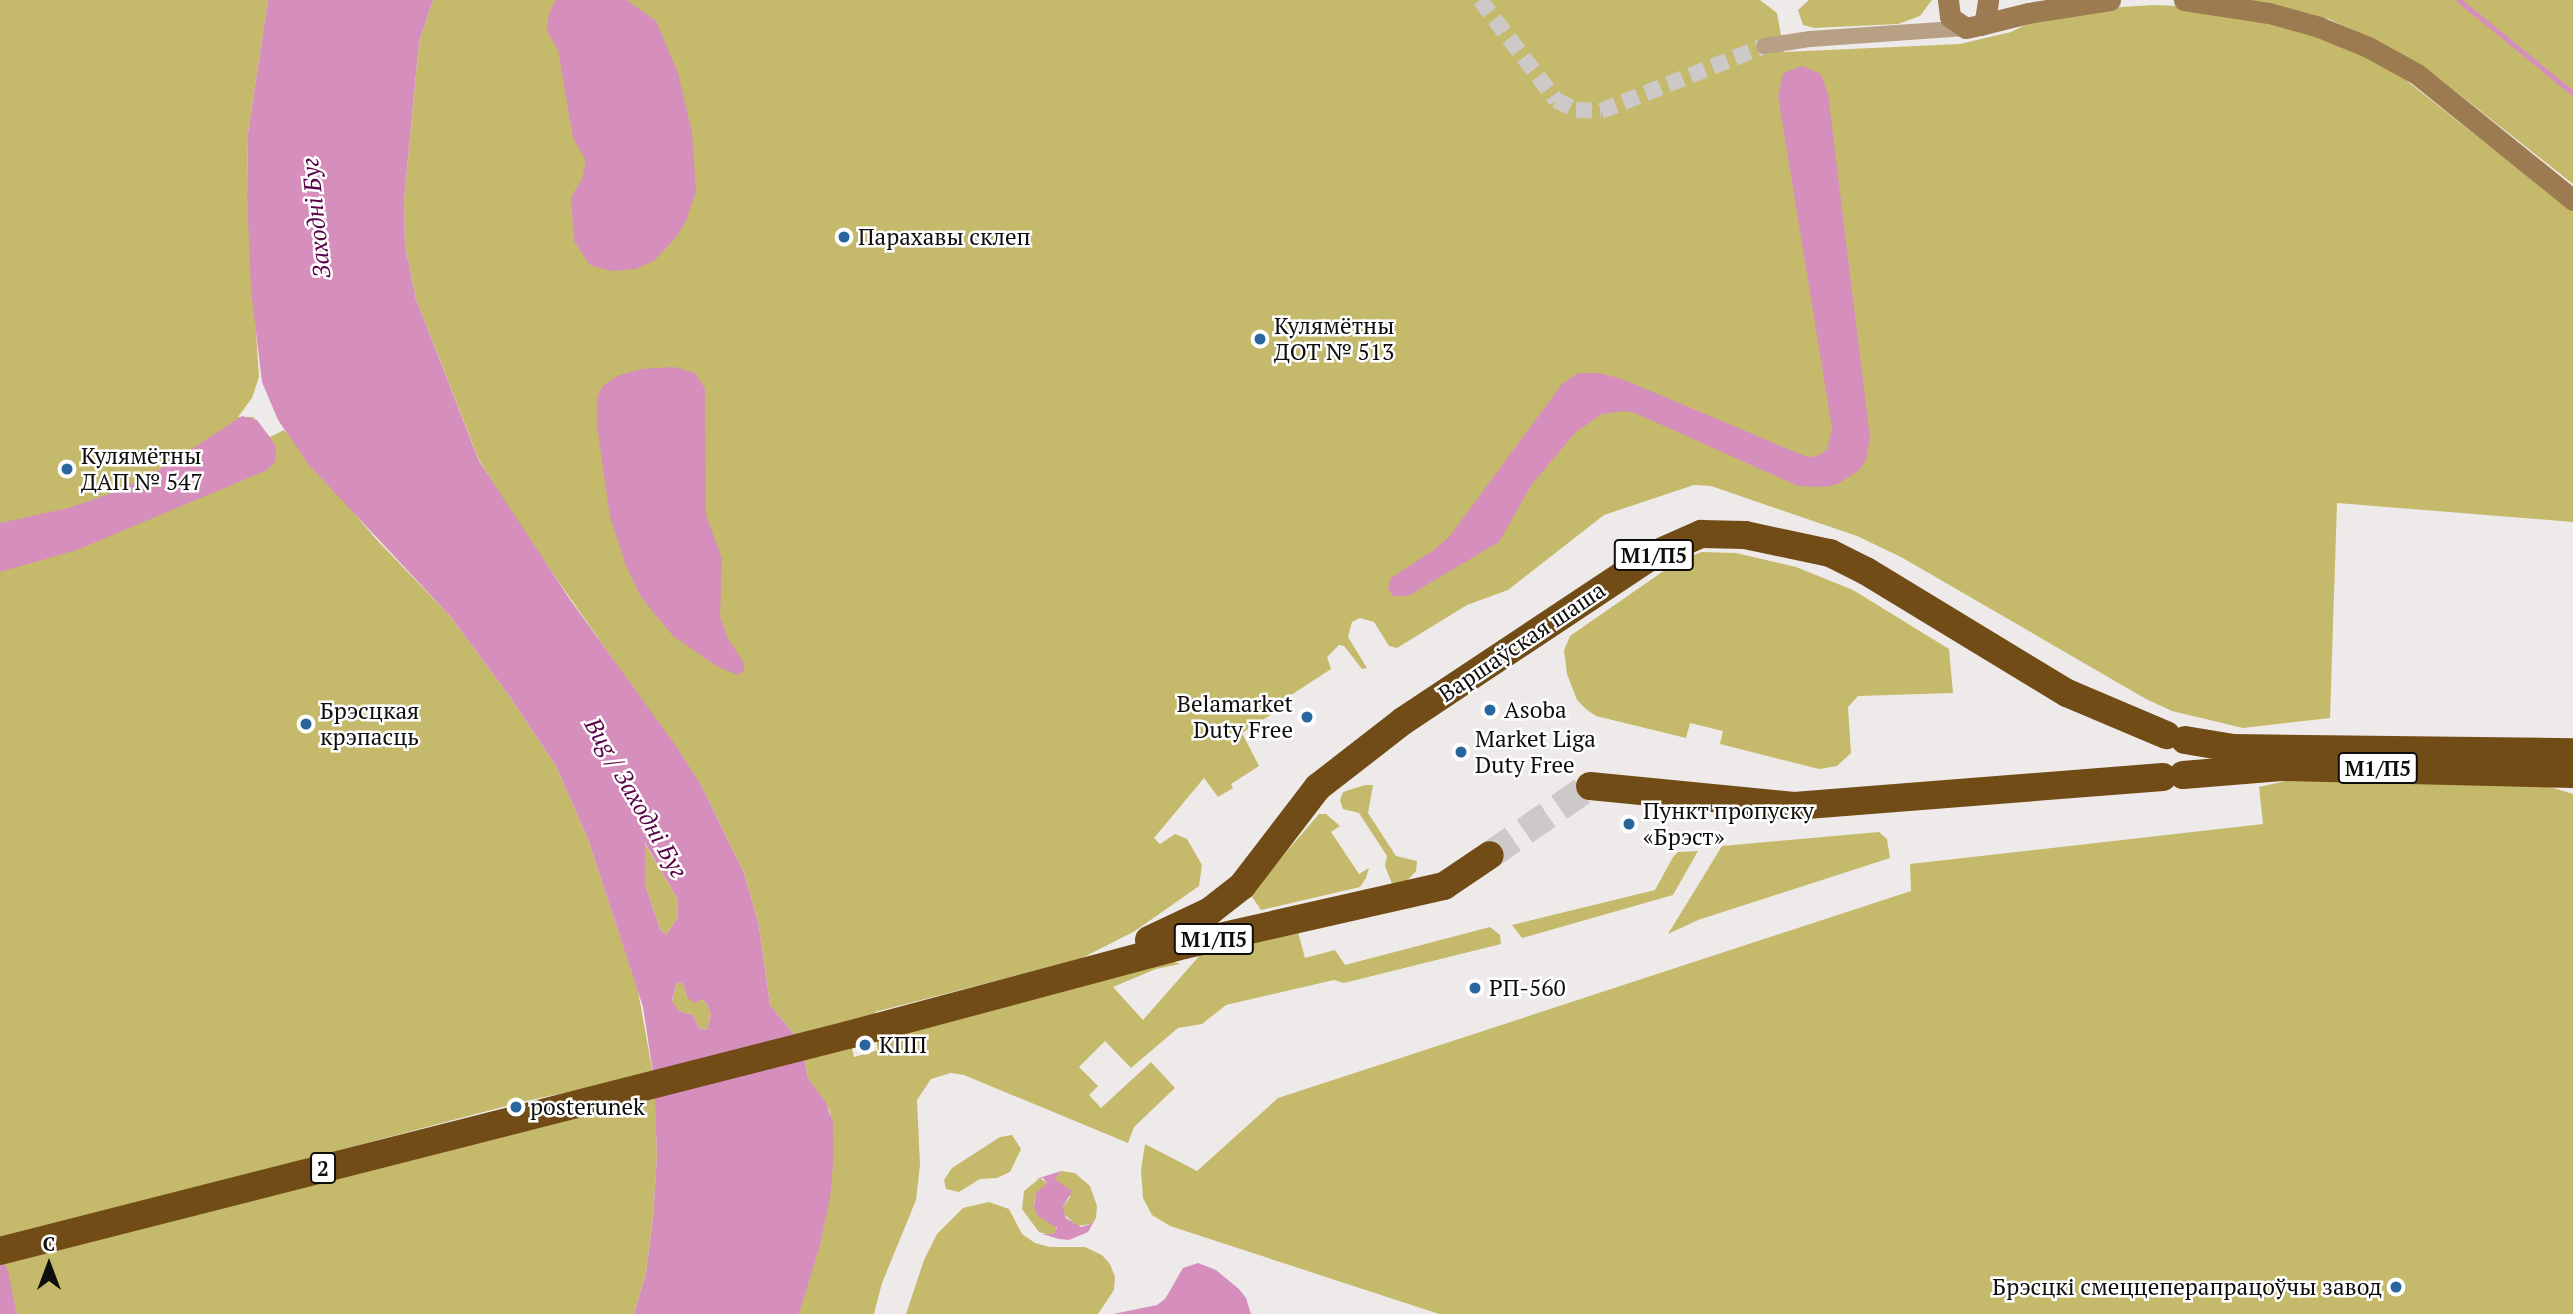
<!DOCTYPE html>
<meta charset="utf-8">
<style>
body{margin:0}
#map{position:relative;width:2573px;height:1314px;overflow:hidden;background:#eeeae9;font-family:"PT Serif",serif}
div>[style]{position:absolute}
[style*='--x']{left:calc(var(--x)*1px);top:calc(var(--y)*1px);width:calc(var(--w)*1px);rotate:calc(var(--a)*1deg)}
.green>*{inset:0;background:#c5ba6b}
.water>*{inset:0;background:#d68ebd}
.stream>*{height:4.5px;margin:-2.25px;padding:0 2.25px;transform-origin:2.25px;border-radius:2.25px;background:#d68ebd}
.street-tunnel>*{height:16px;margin-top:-8px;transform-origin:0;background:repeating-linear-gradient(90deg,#cdc9c8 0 16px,transparent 0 24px)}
.highway-tunnel>*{height:28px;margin-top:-14px;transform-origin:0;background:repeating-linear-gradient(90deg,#cdc9c8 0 28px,transparent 0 42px)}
.street>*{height:16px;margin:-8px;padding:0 8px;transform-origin:8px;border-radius:8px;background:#b8a084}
.secondary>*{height:21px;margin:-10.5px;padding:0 10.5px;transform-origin:10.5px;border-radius:10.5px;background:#9d7b51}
.highway>*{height:28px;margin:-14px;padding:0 14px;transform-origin:14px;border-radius:14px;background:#724c16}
.dots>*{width:19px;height:19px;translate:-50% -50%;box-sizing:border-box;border:4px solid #fff;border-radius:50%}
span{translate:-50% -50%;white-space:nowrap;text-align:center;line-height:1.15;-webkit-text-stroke:5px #fff;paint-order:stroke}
.shield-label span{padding:2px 5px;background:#fff;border:2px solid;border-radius:5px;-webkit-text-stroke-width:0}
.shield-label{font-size:21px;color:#0f0e0d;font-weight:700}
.poi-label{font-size:23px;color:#0f0e0d}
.left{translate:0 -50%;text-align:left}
.right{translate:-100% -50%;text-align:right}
.street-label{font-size:23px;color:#0f0e0d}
.water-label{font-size:24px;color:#5b0348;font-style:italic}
.north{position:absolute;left:14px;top:1230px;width:70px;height:70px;-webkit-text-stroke:5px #fff;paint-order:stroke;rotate:0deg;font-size:19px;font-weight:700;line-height:28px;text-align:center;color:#0f0e0d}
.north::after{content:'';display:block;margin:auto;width:24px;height:32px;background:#0f0e0d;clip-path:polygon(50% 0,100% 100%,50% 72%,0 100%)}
</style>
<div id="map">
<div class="green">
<i style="clip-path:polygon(0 0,268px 0,248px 133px,247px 196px,259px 377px,252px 398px,238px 417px,253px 417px,270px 437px,284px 430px,376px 539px,450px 616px,510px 697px,556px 766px,588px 839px,638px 991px,653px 1074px,521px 1102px,0 1240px)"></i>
<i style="clip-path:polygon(433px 0,1760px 0,1777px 13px,1784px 52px,1960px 44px,2011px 32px,2029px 23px,2105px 8px,2154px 5px,2178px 6px,2296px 27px,2388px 66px,2573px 212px,2573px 522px,2337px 503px,2330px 718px,2243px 728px,2172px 711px,2146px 699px,1901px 557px,1857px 536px,1711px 486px,1694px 485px,1604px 515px,1508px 590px,1467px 605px,1397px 648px,1389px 646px,1374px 622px,1360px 618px,1352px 622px,1348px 637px,1367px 668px,1362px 669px,1344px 646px,1339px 645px,1327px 657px,1331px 669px,1285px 699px,1288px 704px,1242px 733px,1259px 766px,1231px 784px,1233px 788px,1218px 797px,1204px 778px,1154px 838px,1160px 844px,1175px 834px,1187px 839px,1202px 865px,1199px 886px,1135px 931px,1080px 959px,875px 1012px,876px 1017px,797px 1038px,770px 1005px,759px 926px,744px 873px,701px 785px,519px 525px,479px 460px,416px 299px,405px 246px,404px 200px,419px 42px)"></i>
<i style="clip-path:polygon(1809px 0,1932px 0,1920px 16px,1898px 24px,1814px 28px,1803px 25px,1798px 10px)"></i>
<i style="clip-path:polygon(2237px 0,2573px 0,2573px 184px,2436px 76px,2389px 47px,2329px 19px)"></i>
<i style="clip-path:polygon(1702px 552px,1736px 553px,1796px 567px,1853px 590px,1949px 649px,1953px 693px,1858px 696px,1848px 707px,1851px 753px,1837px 766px,1819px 769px,1720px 744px,1723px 731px,1690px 723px,1686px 738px,1596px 716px,1586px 709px,1577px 700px,1567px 674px,1564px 650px,1570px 636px,1678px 561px)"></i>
<i style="clip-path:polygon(2299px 778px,2534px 782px,2573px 794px,2573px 1314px,1439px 1314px,1170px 1226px,1152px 1215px,1143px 1198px,1141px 1170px,1145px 1144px,1197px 1171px,1278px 1098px,1911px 891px,1910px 864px,2263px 824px,2259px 787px)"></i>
<i style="clip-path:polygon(1365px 785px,1373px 785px,1368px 813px,1396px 856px,1417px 861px,1416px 871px,1406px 882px,1392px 884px,1385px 866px,1387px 856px,1359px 813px,1343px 809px,1340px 800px,1343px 792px)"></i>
<i style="clip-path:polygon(1319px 814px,1326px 814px,1340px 826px,1331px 832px,1359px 874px,1369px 868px,1366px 878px,1360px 887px,1261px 910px,1250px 894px)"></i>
<i style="clip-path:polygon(1879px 832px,1887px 839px,1890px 858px,1698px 920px,1668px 934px,1722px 846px)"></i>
<i style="clip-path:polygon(644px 842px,677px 898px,678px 917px,666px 935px,660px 929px,645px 885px)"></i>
<i style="clip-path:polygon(1698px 851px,1673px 895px,1522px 938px,1512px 925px,1655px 890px,1673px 857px,1678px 852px)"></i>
<i style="clip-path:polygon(1490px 927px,1500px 935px,1501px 944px,1344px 983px,1334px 980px,1226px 1005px,1202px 1024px,1178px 1028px,1131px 1068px,1105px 1041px,1079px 1067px,1098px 1086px,1089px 1095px,1101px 1108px,1151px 1062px,1175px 1088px,1134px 1127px,1128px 1143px,964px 1075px,951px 1073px,931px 1079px,917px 1100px,920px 1165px,916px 1200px,882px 1283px,874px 1314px,799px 1314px,825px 1221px,834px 1155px,830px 1111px,808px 1078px,804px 1056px,851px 1044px,854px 1057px,878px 1050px,876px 1039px,1168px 960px,1180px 964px,1156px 969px,1113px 987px,1143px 1020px,1201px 954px,1298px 932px,1305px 958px,1335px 950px,1345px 965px)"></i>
<i style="clip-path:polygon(677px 982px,683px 984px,687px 997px,702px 999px,707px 1004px,711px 1015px,707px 1030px,699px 1028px,693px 1015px,679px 1011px,672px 1002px)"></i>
<i style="clip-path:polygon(655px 1094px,657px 1156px,653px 1217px,646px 1273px,634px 1314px,17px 1314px,5px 1263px)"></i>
<i style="clip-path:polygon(1012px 1135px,1021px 1149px,1010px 1172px,997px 1178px,980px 1179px,959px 1192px,946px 1189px,944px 1180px,952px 1168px,1000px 1137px)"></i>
<i style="clip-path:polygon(1061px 1171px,1075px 1173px,1090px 1186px,1097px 1206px,1096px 1218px,1091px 1224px,1077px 1226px,1064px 1214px,1063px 1207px,1070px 1197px,1055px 1179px)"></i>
<i style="clip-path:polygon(1040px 1178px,1047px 1183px,1035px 1197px,1034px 1207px,1043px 1219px,1055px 1225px,1057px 1232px,1051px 1235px,1039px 1232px,1022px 1209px,1024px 1191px)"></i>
<i style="clip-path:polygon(989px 1202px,1009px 1209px,1022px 1234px,1035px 1243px,1050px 1247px,1085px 1247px,1102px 1255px,1110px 1264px,1115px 1277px,1114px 1290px,1098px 1314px,906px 1314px,924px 1260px,937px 1234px,963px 1208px)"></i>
</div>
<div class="water">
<i style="clip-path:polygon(evenodd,268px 0,433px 0,419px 42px,404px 200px,405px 246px,416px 299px,479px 461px,571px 601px,676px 746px,701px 785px,744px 873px,759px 926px,770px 1005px,797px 1038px,803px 1052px,808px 1078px,825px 1101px,833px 1122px,834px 1155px,830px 1198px,820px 1245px,799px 1314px,634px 1314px,646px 1273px,653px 1217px,657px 1156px,654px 1079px,643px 1007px,588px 839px,556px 766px,510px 697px,450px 616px,309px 465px,278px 420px,262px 382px,251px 290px,247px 196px,248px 133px,268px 0,645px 843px,677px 898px,678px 917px,666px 935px,660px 929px,645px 885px,645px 843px,268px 0,677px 982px,683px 984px,687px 997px,694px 1003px,702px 999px,707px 1004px,711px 1015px,707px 1030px,699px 1028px,693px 1015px,679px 1011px,672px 1001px,677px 982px)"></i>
<i style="clip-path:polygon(556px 0,627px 0,656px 21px,678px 73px,692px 132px,696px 191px,686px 221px,676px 237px,655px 260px,636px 269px,611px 271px,590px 265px,574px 241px,571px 197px,582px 179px,586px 161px,573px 138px,558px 50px,547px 31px,549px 13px)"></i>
<i style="clip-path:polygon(1802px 66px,1821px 74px,1828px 94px,1870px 438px,1866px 460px,1859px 470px,1838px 484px,1824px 487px,1798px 486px,1635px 413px,1624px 411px,1602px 414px,1576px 432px,1532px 484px,1499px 542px,1408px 596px,1393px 596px,1388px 588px,1391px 578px,1434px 550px,1449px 537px,1562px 384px,1578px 373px,1599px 373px,1622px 379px,1805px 456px,1815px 457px,1827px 450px,1832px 428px,1778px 96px,1783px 73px)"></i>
<i style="clip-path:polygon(674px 367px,695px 373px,705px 389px,706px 515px,722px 559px,720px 617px,728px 639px,744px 663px,744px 671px,738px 675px,718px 667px,673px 636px,641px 597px,626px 566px,610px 517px,597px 426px,597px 396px,603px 386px,617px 376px,641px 369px)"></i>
<i style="clip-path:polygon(242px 416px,257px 420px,276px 446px,275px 462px,267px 470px,77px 550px,0 572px,0 523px,68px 508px,121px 490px,169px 464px)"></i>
<i style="clip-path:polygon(1061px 1171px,1055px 1179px,1072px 1191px,1063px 1207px,1066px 1218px,1081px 1227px,1091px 1224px,1096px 1218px,1088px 1232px,1069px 1240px,1059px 1239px,1042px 1234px,1054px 1234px,1057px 1228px,1038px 1216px,1034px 1207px,1036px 1193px,1047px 1183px,1043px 1178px,1036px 1179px)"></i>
<i style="clip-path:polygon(0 1252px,8px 1271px,17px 1314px,0 1314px)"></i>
<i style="clip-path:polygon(1198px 1263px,1216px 1270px,1239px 1289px,1246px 1298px,1251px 1314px,1113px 1314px,1157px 1305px,1165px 1299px,1183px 1268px)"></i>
</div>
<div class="stream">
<i style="--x:2459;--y:0;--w:147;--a:39.2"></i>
</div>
<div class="street-tunnel">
<i style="--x:1480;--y:0;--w:126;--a:52.8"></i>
<i style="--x:1556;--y:100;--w:22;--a:27"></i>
<i style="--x:1576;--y:110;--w:25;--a:2"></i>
<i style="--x:1601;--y:111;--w:175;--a:-21.7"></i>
</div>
<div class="highway-tunnel">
<i style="--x:1490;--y:855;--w:121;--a:-34.6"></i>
</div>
<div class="street">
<i style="--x:1764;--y:46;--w:47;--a:-8.7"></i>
<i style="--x:1810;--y:39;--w:156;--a:-4"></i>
</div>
<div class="secondary">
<i style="--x:1948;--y:0;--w:17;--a:83"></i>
<i style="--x:1950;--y:17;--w:19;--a:35"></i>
<i style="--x:1966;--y:28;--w:14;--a:-12"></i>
<i style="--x:1980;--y:25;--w:7;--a:-45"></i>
<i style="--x:1985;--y:20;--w:20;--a:-81"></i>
<i style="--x:2184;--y:0;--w:86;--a:8.7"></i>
<i style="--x:2269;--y:13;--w:52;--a:15.6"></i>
<i style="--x:2319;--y:27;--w:53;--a:22.2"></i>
<i style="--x:2368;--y:47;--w:56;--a:28.9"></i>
<i style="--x:2417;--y:74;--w:201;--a:38.9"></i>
<i style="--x:1980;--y:25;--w:49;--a:-14"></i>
<i style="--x:2028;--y:13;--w:83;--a:-9"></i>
</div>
<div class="highway">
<i style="--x:2185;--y:740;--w:49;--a:9.5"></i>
<i style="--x:2233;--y:748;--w:340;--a:0.7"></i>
<i style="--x:2183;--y:775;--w:99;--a:-4.6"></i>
<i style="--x:2282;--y:767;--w:291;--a:1.4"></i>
<i style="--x:1590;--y:786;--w:205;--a:5.6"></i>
<i style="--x:1794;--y:806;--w:370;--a:-4.5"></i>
<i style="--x:1149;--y:940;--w:68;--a:-25.4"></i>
<i style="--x:1210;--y:911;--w:41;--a:-38"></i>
<i style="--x:1242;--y:886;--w:125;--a:-52.5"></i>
<i style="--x:1318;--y:787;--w:108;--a:-37.8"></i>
<i style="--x:1403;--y:721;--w:298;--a:-33.6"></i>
<i style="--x:1651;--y:556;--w:55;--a:-23.7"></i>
<i style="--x:1701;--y:534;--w:44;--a:1.3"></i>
<i style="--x:1745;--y:535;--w:87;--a:12"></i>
<i style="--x:1830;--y:553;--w:40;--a:26.6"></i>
<i style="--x:1866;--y:571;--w:235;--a:31.3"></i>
<i style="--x:2067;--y:693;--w:108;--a:23"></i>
<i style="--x:0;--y:1251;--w:875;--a:-14.29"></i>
<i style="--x:848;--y:1035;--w:348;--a:-15"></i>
<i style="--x:1184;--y:945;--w:267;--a:-12.8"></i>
<i style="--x:1444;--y:886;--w:55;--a:-34"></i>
</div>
<div class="dots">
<i style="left:844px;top:237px;background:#29669d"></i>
<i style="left:1260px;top:339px;background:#29669d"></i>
<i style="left:67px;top:469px;background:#29669d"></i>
<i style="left:1490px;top:710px;background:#29669d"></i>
<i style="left:1307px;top:717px;background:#29669d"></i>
<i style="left:306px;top:724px;background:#29669d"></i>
<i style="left:1461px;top:752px;background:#29669d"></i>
<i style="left:1629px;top:824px;background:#29669d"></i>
<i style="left:1475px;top:988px;background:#29669d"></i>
<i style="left:865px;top:1045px;background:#29669d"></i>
<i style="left:516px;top:1107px;background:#29669d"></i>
<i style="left:2396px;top:1287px;background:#29669d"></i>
</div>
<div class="shield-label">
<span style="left:1654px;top:555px">М1/П5</span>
<span style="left:2378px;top:768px">М1/П5</span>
<span style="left:1214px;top:939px">М1/П5</span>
<span style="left:323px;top:1168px">2</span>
</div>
<div class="poi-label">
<span class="left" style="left:858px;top:237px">Парахавы склеп</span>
<span class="left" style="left:1274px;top:339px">Кулямётны<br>ДОТ № 513</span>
<span class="left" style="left:81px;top:469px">Кулямётны<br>ДАП № 547</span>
<span class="right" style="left:1293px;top:717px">Belamarket<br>Duty Free</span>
<span class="left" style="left:1504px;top:710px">Asoba</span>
<span class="left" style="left:320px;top:724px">Брэсцкая<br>крэпасць</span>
<span class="left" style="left:1475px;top:752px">Market Liga<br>Duty Free</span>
<span class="left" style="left:1643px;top:824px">Пункт пропуску<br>«Брэст»</span>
<span class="left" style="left:1489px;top:988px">РП-560</span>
<span class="left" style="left:879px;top:1045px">КПП</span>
<span class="left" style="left:530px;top:1107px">posterunek</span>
<span class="right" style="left:2382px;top:1287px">Брэсцкі смеццеперапрацоўчы завод</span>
</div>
<div class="street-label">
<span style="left:1522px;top:642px;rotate:-34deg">Варшаўская шаша</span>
</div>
<div class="water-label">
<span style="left:316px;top:218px;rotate:-96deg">Заходні Буг</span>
<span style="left:636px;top:798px;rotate:60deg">Bug / Заходні Буг</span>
</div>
<div class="north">С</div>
</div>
